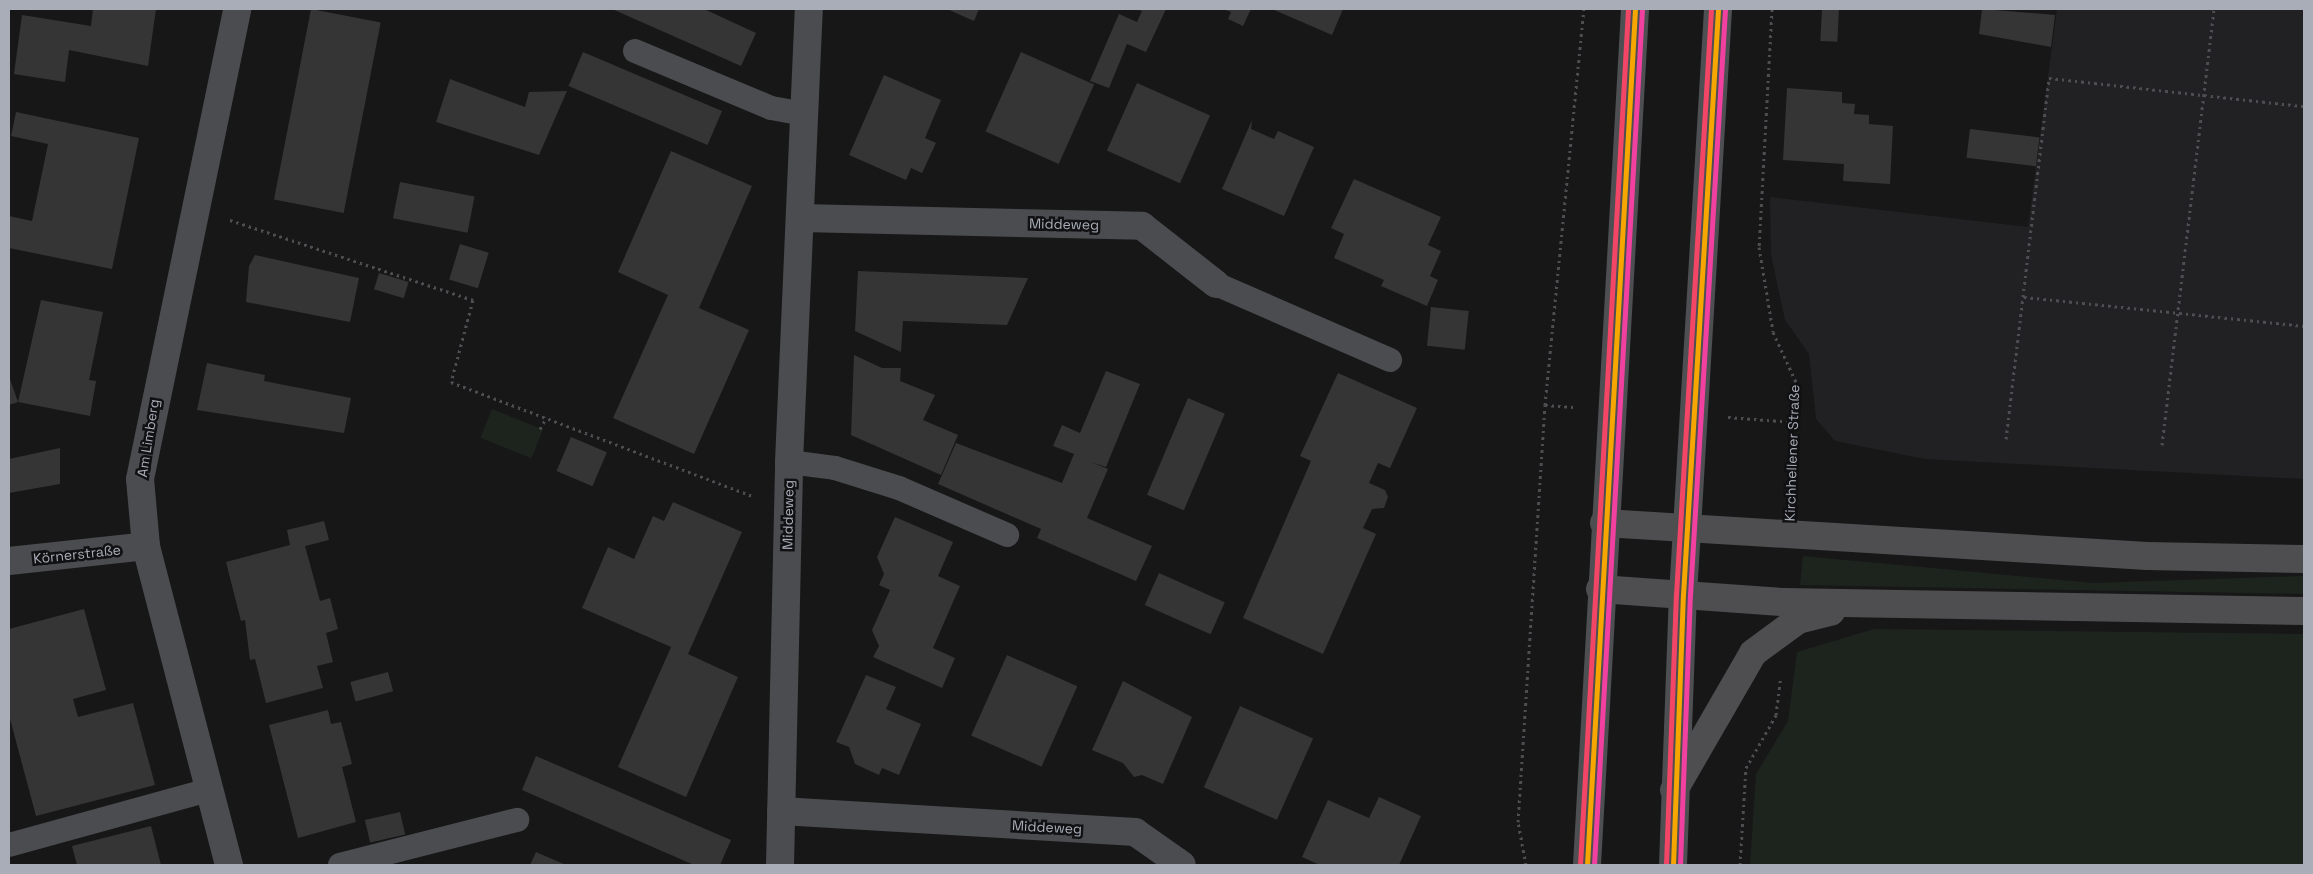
<!DOCTYPE html>
<meta charset="utf-8">
<style>
body{margin:0}
#map{position:relative;width:2313px;height:874px;overflow:hidden;background:#171717;font-family:"Space Grotesk",sans-serif}
div>[style]{position:absolute}
[style*='--x']{left:calc(var(--x)*1px);top:calc(var(--y)*1px);width:calc(var(--w)*1px);rotate:calc(var(--a)*1deg)}
.built>*{inset:0;background:#212123}
.green>*{inset:0;background:#1d241e;transform-origin:0 0}
.building>*{inset:0;background:#353536;transform-origin:0 0}
.path>*{height:3px;margin-top:-1.5px;transform-origin:0;background:repeating-linear-gradient(90deg,#4d4e52 0 2.5px,transparent 0 6.5px)}
.service>*{height:24px;margin:-12px;padding:0 12px;transform-origin:12px;border-radius:12px;background:#4b4c50}
.minor>*{height:28px;margin:-14px;padding:0 14px;transform-origin:14px;border-radius:14px;background:#4b4c50}
.primary>*{height:28px;margin:-14px;padding:0 14px;transform-origin:14px;border-radius:14px;background:#4d4f52}
.motorway>*{height:28px;margin:-14px;padding:0 14px;transform-origin:14px;border-radius:14px;background:#4e4e51}
.bus-1>*{height:5px;margin:-2.5px;padding:0 2.5px;transform-origin:2.5px;border-radius:2.5px;background:#f7a600}
.bus-2>*{height:5px;margin:-2.5px;padding:0 2.5px;transform-origin:2.5px;border-radius:2.5px;background:#f240a1}
.bus-3>*{height:5px;margin:-2.5px;padding:0 2.5px;transform-origin:2.5px;border-radius:2.5px;background:#f34667}
span{translate:-50% -50%;white-space:nowrap;text-align:center;line-height:1.15;-webkit-text-stroke:5px #111113;paint-order:stroke}
.street-label{font-size:14px;color:#a8adb8}
.frame{position:absolute;inset:0;border:10px solid #a8adb8;pointer-events:none}
</style>
<div id="map">
<div class="built">
<i style="clip-path:polygon(2057px 9px,2304px 9px,2304px 479px,1925px 459px,1835px 441px,1816px 419px,1809px 354px,1785px 320px,1771px 255px,1770px 197px,2028px 227px)"></i>
</div>
<div class="green">
<i style="left:492px;top:409px;width:55px;height:31px;rotate:22deg"></i>
<i style="clip-path:polygon(1803px 556px,2093px 583px,2304px 576px,2304px 594px,1800px 585px)"></i>
<i style="clip-path:polygon(1874px 629px,2304px 634px,2304px 865px,1750px 865px,1756px 774px,1788px 721px,1797px 652px)"></i>
</div>
<div class="building">
<i style="clip-path:polygon(93px 9px,156px 9px,148px 66px,69px 50px,65px 82px,14px 74px,22px 15px,91px 26px)"></i>
<i style="left:311px;top:9px;width:71px;height:194px;rotate:11deg"></i>
<i style="clip-path:polygon(612px 9px,704px 9px,756px 33px,741px 66px)"></i>
<i style="clip-path:polygon(947px 9px,979px 9px,974px 21px)"></i>
<i style="clip-path:polygon(1136px 9px,1166px 9px,1146px 52px,1127px 44px,1109px 88px,1090px 81px,1119px 14px,1137px 22px,1142px 11px)"></i>
<i style="clip-path:polygon(1223px 9px,1251px 9px,1243px 26px,1228px 19px,1231px 12px)"></i>
<i style="clip-path:polygon(1272px 9px,1343px 9px,1332px 35px)"></i>
<i style="left:1822px;top:9px;width:17px;height:32px;rotate:3deg"></i>
<i style="clip-path:polygon(1982px 9px,2055px 15px,2051px 47px,1979px 34px)"></i>
<i style="left:583px;top:52px;width:151px;height:37px;rotate:23deg"></i>
<i style="left:1021px;top:52px;width:80px;height:87px;rotate:24deg"></i>
<i style="clip-path:polygon(884px 75px,941px 100px,925px 138px,936px 143px,922px 173px,911px 168px,906px 180px,849px 155px)"></i>
<i style="clip-path:polygon(450px 79px,525px 107px,529px 92px,567px 91px,539px 155px,436px 122px)"></i>
<i style="left:1137px;top:83px;width:80px;height:74px;rotate:24deg"></i>
<i style="clip-path:polygon(1787px 88px,1842px 92px,1842px 103px,1855px 104px,1854px 114px,1869px 115px,1869px 124px,1893px 126px,1890px 184px,1843px 181px,1844px 164px,1783px 160px)"></i>
<i style="clip-path:polygon(16px 112px,139px 138px,112px 269px,9px 248px,9px 216px,32px 221px,48px 144px,11px 136px)"></i>
<i style="clip-path:polygon(1252px 120px,1251px 129px,1274px 139px,1278px 131px,1314px 147px,1284px 216px,1222px 189px)"></i>
<i style="left:1970px;top:129px;width:70px;height:29px;rotate:7deg"></i>
<i style="clip-path:polygon(671px 151px,752px 186px,699px 308px,749px 330px,694px 454px,613px 418px,668px 295px,618px 272px)"></i>
<i style="clip-path:polygon(1354px 179px,1441px 217px,1428px 245px,1441px 251px,1430px 276px,1438px 280px,1427px 306px,1381px 286px,1384px 280px,1334px 258px,1344px 234px,1331px 228px)"></i>
<i style="left:400px;top:182px;width:76px;height:37px;rotate:11deg"></i>
<i style="left:460px;top:244px;width:30px;height:37px;rotate:17deg"></i>
<i style="clip-path:polygon(255px 255px,359px 278px,350px 322px,246px 302px,249px 266px)"></i>
<i style="clip-path:polygon(858px 271px,1028px 278px,1007px 325px,903px 321px,901px 352px,855px 331px)"></i>
<i style="left:379px;top:273px;width:31px;height:17px;rotate:17deg"></i>
<i style="clip-path:polygon(41px 300px,103px 312px,89px 380px,96px 381px,90px 416px,18px 402px)"></i>
<i style="left:1431px;top:307px;width:38px;height:39px;rotate:6deg"></i>
<i style="clip-path:polygon(854px 355px,882px 368px,901px 368px,900px 381px,935px 395px,923px 420px,958px 435px,941px 475px,851px 435px)"></i>
<i style="clip-path:polygon(207px 363px,265px 375px,264px 381px,351px 398px,344px 433px,197px 410px)"></i>
<i style="clip-path:polygon(1106px 371px,1140px 384px,1106px 467px,1091px 462px,1108px 469px,1087px 518px,1152px 546px,1136px 581px,1037px 538px,1041px 529px,938px 484px,956px 443px,1062px 483px,1074px 454px,1053px 446px,1062px 425px,1080px 433px)"></i>
<i style="clip-path:polygon(1338px 373px,1417px 408px,1390px 468px,1378px 463px,1369px 483px,1385px 490px,1388px 497px,1384px 508px,1372px 509px,1363px 528px,1376px 534px,1323px 654px,1243px 618px,1311px 461px,1300px 456px)"></i>
<i style="clip-path:polygon(9px 376px,18px 402px,9px 405px)"></i>
<i style="left:1188px;top:398px;width:40px;height:105px;rotate:23deg"></i>
<i style="left:571px;top:437px;width:39px;height:37px;rotate:23deg"></i>
<i style="clip-path:polygon(60px 448px,60px 484px,9px 493px,9px 459px)"></i>
<i style="clip-path:polygon(673px 502px,742px 532px,688px 654px,738px 677px,686px 797px,618px 767px,671px 647px,582px 608px,608px 547px,634px 559px,653px 516px,664px 521px)"></i>
<i style="clip-path:polygon(895px 517px,953px 542px,938px 576px,960px 586px,933px 648px,955px 658px,942px 688px,873px 657px,879px 646px,872px 630px,890px 590px,879px 585px,884px 574px,877px 557px)"></i>
<i style="clip-path:polygon(324px 521px,329px 540px,305px 546px,320px 601px,330px 598px,338px 629px,326px 633px,333px 662px,317px 666px,323px 688px,266px 703px,255px 659px,250px 660px,245px 620px,241px 621px,226px 562px,290px 545px,287px 530px)"></i>
<i style="left:1159px;top:573px;width:72px;height:35px;rotate:24deg"></i>
<i style="clip-path:polygon(84px 609px,106px 690px,73px 699px,78px 717px,133px 703px,155px 785px,36px 816px,9px 715px,9px 629px)"></i>
<i style="left:1007px;top:655px;width:77px;height:88px;rotate:24deg"></i>
<i style="left:388px;top:672px;width:20px;height:39px;rotate:75deg"></i>
<i style="clip-path:polygon(866px 675px,896px 687px,886px 709px,921px 724px,899px 775px,882px 768px,879px 775px,855px 764px,849px 747px,836px 742px)"></i>
<i style="clip-path:polygon(1123px 681px,1192px 717px,1163px 784px,1142px 775px,1134px 777px,1123px 763px,1092px 750px)"></i>
<i style="left:1240px;top:706px;width:80px;height:89px;rotate:24deg"></i>
<i style="clip-path:polygon(328px 710px,331px 724px,341px 722px,352px 764px,342px 767px,356px 822px,298px 838px,269px 725px)"></i>
<i style="clip-path:polygon(536px 756px,731px 840px,720px 865px,694px 865px,522px 790px)"></i>
<i style="clip-path:polygon(1379px 797px,1421px 816px,1399px 865px,1320px 865px,1302px 857px,1328px 800px,1369px 818px)"></i>
<i style="left:400px;top:812px;width:23px;height:36px;rotate:77deg"></i>
<i style="clip-path:polygon(151px 826px,161px 865px,77px 865px,72px 846px)"></i>
<i style="clip-path:polygon(536px 852px,566px 865px,530px 865px)"></i>
</div>
<div class="path">
<i style="--x:1772;--y:9;--w:238;--a:93.1"></i>
<i style="--x:1759;--y:247;--w:86;--a:80.6"></i>
<i style="--x:1773;--y:332;--w:55;--a:65.3"></i>
<i style="--x:1796;--y:382;--w:117;--a:92.9"></i>
<i style="--x:230;--y:220;--w:256;--a:18.2"></i>
<i style="--x:473;--y:300;--w:85;--a:105"></i>
<i style="--x:451;--y:382;--w:322;--a:20.7"></i>
<i style="--x:2024;--y:297;--w:281;--a:5.9"></i>
<i style="--x:1545;--y:405;--w:32;--a:4"></i>
<i style="--x:1728;--y:417;--w:67;--a:4.3"></i>
<i style="--x:540;--y:429;--w:13;--a:-61"></i>
<i style="--x:2006;--y:439;--w:364;--a:-83.2"></i>
<i style="--x:2049;--y:78;--w:257;--a:6.3"></i>
<i style="--x:2162;--y:445;--w:439;--a:-83.2"></i>
<i style="--x:1526;--y:865;--w:44;--a:-100.5"></i>
<i style="--x:1518;--y:822;--w:418;--a:-86.3"></i>
<i style="--x:1545;--y:405;--w:398;--a:-84.4"></i>
<i style="--x:1740;--y:865;--w:97;--a:-86.5"></i>
<i style="--x:1746;--y:768;--w:61;--a:-60.5"></i>
<i style="--x:1776;--y:715;--w:35;--a:-83"></i>
</div>
<div class="service">
<i style="--x:635;--y:51;--w:147;--a:22.7"></i>
<i style="--x:771;--y:108;--w:35;--a:10"></i>
<i style="--x:1216;--y:284;--w:190;--a:23.6"></i>
<i style="--x:789;--y:462;--w:46;--a:7.4"></i>
<i style="--x:835;--y:468;--w:67;--a:17.4"></i>
<i style="--x:899;--y:488;--w:118;--a:23.5"></i>
<i style="--x:9;--y:845;--w:207;--a:-15.4"></i>
<i style="--x:340;--y:865;--w:183;--a:-14.3"></i>
</div>
<div class="minor">
<i style="--x:801;--y:218;--w:341;--a:1.3"></i>
<i style="--x:1142;--y:226;--w:94;--a:38.1"></i>
<i style="--x:9;--y:561;--w:138;--a:-6.2"></i>
<i style="--x:781;--y:811;--w:355;--a:3.4"></i>
<i style="--x:1135;--y:832;--w:57;--a:35.1"></i>
<i style="--x:229;--y:865;--w:330;--a:-104.6"></i>
<i style="--x:146;--y:546;--w:67;--a:-95.1"></i>
<i style="--x:140;--y:479;--w:480;--a:-78.3"></i>
<i style="--x:780;--y:865;--w:403;--a:-88.7"></i>
<i style="--x:789;--y:462;--w:453;--a:-87.5"></i>
</div>
<div class="primary">
<i style="--x:1587;--y:865;--w:857;--a:-86.79"></i>
<i style="--x:1673;--y:865;--w:270;--a:-87.9"></i>
<i style="--x:1683;--y:595;--w:587;--a:-86.58"></i>
</div>
<div class="motorway">
<i style="--x:1604;--y:523;--w:544;--a:3.48"></i>
<i style="--x:2147;--y:556;--w:157;--a:1.1"></i>
<i style="--x:1600;--y:589;--w:183;--a:4.1"></i>
<i style="--x:1783;--y:602;--w:521;--a:0.99"></i>
<i style="--x:1674;--y:790;--w:158;--a:-60"></i>
<i style="--x:1753;--y:653;--w:56;--a:-36.3"></i>
<i style="--x:1798;--y:620;--w:34;--a:-14"></i>
</div>
<div class="bus-1">
<i style="--x:1587;--y:865;--w:857;--a:-86.79"></i>
<i style="--x:1673;--y:865;--w:270;--a:-87.9"></i>
<i style="--x:1683;--y:595;--w:587;--a:-86.58"></i>
</div>
<div class="bus-2">
<i style="--x:1594;--y:865;--w:857;--a:-86.79"></i>
<i style="--x:1680;--y:865;--w:270;--a:-87.9"></i>
<i style="--x:1690;--y:595;--w:587;--a:-86.58"></i>
</div>
<div class="bus-3">
<i style="--x:1580;--y:865;--w:857;--a:-86.79"></i>
<i style="--x:1666;--y:865;--w:270;--a:-87.9"></i>
<i style="--x:1676;--y:595;--w:587;--a:-86.58"></i>
</div>
<div class="street-label">
<span style="left:1064px;top:224px;rotate:1deg">Middeweg</span>
<span style="left:148px;top:438px;rotate:-81deg">Am Limberg</span>
<span style="left:1792px;top:453px;rotate:-88deg">Kirchhellener Straße</span>
<span style="left:788px;top:515px;rotate:-89deg">Middeweg</span>
<span style="left:77px;top:554px;rotate:-6deg">Körnerstraße</span>
<span style="left:1047px;top:827px;rotate:3deg">Middeweg</span>
</div>
<div class="frame"></div>
</div>
